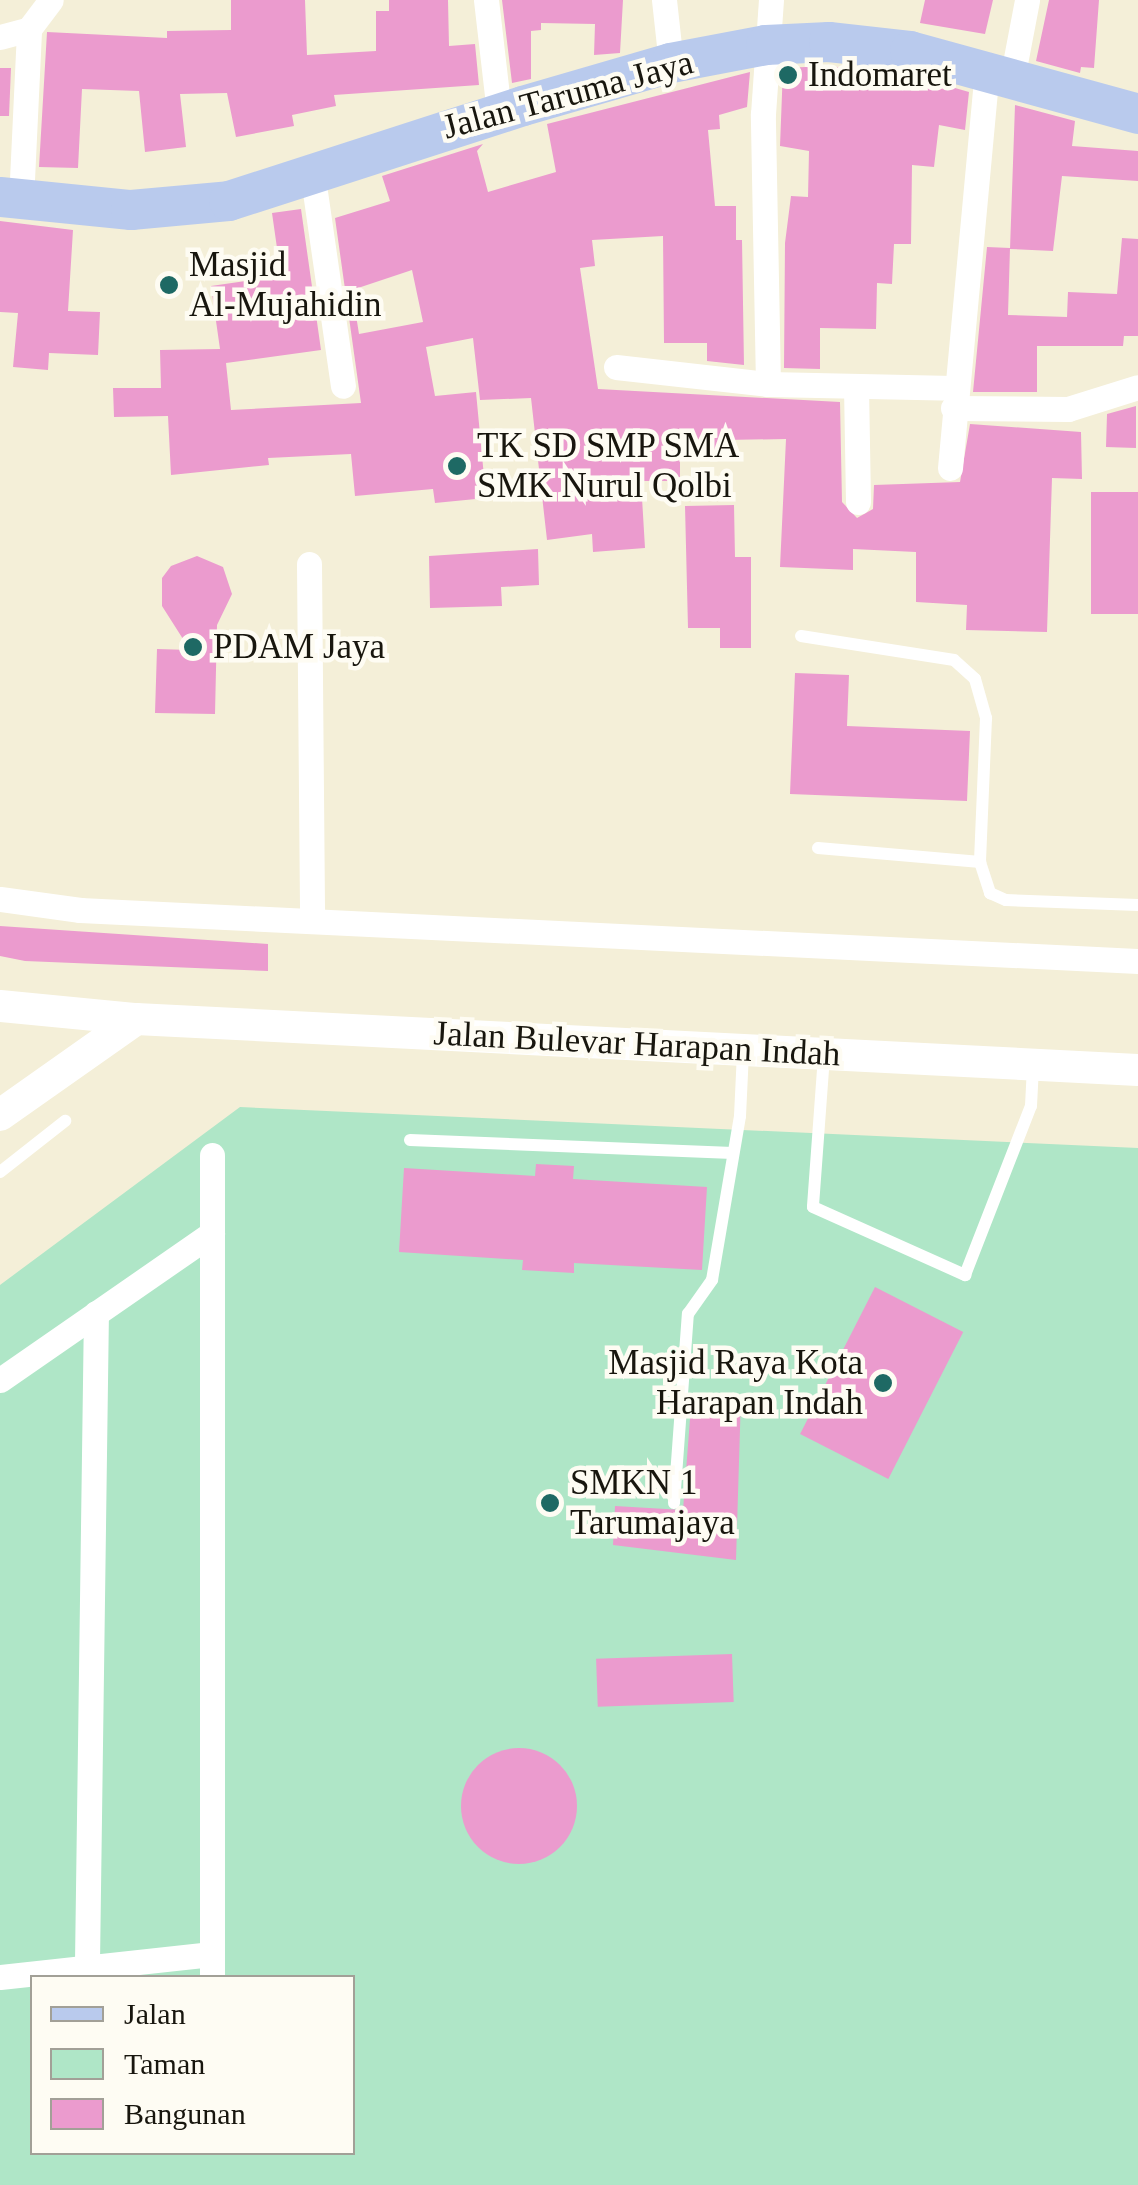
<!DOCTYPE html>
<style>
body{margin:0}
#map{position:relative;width:1138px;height:2185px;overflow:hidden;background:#f4efd8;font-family:Georgia,serif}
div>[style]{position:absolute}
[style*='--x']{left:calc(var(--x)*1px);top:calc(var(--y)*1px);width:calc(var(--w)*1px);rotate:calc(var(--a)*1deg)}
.green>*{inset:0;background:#afe6c7}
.building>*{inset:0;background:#eb9bce;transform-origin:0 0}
.round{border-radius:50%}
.service>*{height:12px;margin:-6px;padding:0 6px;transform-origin:6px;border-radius:6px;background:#fff}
.minor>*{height:25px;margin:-12.5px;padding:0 12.5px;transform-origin:12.5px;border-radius:12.5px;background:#fff}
.tertiary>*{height:32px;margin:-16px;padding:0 16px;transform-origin:16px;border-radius:16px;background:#fff}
.primary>*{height:40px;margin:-20px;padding:0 20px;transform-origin:20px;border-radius:20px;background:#b9caed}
.dots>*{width:28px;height:28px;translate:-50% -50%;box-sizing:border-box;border:5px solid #fefcf3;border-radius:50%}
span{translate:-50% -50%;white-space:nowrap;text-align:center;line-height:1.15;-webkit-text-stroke:9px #fefcf3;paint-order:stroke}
.poi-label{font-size:35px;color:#18160e}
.left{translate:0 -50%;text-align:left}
.right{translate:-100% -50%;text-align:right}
.street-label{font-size:35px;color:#18160e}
.legend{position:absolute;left:30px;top:1975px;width:325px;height:180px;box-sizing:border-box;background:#fefcf3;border:2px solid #a2a097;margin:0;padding:12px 18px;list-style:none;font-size:30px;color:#18160e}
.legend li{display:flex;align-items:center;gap:20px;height:50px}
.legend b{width:50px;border:2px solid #a2a097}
</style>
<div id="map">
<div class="green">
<i style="clip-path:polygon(evenodd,240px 1107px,1138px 1148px,1138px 2185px,0 2185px,0 1285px,240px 1107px,32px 1978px,352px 1978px,352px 2152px,32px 2152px,32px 1978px)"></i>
</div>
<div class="building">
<i style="clip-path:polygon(231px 0,305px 0,307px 55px,376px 51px,376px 11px,389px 11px,389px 0,448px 0,449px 46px,475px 44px,479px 85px,334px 95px,336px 106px,292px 115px,294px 126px,236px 137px,227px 93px,180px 94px,186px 147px,145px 152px,139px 91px,82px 89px,78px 168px,39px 167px,47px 32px,167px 38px,167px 31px,231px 30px)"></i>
<i style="clip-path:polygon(502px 0,623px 0,620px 53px,594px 55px,595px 24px,541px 23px,541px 30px,531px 31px,531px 79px,512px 83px)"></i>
<i style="clip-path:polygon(925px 0,993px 0,985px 34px,920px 23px)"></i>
<i style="clip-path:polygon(1049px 0,1099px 0,1094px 68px,1081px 67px,1080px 73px,1036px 61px)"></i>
<i style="clip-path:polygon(828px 66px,906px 74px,969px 92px,965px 130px,939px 125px,934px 167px,912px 165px,911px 244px,894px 244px,892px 284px,877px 283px,876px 329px,820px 328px,820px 369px,784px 368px,785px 243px,791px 196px,808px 197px,809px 151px,780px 146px,783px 68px)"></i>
<i style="clip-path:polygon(0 68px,11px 68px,9px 116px,0 116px)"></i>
<i style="clip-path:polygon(evenodd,750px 72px,747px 107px,719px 115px,720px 129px,708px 130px,715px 206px,736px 206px,736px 240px,742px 240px,744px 365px,707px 361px,707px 343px,664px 343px,663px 236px,592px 240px,595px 266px,580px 268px,598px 389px,840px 402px,842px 502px,857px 518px,873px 509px,874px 485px,960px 482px,970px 424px,1081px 432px,1082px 479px,1052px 478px,1047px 632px,966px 630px,967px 605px,916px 602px,916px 552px,853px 549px,853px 570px,780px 567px,786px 439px,725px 440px,725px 451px,680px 452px,680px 481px,641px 481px,645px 548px,593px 552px,592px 534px,547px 540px,531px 398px,480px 400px,473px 338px,426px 347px,435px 396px,476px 392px,486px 498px,435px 503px,433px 489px,355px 496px,351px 454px,268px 458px,269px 465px,171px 475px,168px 416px,114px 417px,113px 388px,161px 388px,160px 350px,220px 349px,211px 286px,281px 276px,272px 213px,301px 209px,321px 350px,226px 363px,231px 410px,361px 403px,335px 218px,390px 201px,382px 176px,483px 144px,477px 151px,488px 192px,556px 172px,547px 124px,750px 72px,412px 270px,423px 322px,359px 334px,352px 290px,412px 270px)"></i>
<i style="clip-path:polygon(1015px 105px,1075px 121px,1072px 146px,1138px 151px,1138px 181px,1062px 176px,1053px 251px,1010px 249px)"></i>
<i style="clip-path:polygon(0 221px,73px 230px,68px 311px,100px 312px,98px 355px,49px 353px,48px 370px,13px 367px,18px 313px,0 312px)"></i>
<i style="clip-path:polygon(1122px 238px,1138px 239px,1138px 336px,1124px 336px,1123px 346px,1037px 346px,1037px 392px,973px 392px,987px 247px,1010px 248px,1008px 315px,1067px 317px,1068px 292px,1117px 294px)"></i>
<i style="clip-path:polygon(1136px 406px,1136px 448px,1106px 447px,1107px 414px)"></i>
<i style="left:1091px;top:492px;width:47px;height:122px"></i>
<i style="clip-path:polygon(734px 505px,735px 557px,751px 557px,751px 648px,720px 648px,720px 628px,688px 628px,685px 506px)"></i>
<i style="clip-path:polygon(538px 549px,539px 585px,501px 587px,502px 606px,430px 608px,429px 556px)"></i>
<i style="clip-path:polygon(197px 556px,223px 567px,232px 594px,217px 625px,215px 714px,155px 713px,157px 649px,190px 650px,162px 606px,162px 578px,171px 566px)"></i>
<i style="clip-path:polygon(795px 673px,849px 675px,847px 726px,970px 731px,967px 801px,790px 794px)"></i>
<i style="clip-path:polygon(0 926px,268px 944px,268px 971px,25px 961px,0 956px)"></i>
<i style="clip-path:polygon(536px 1164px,574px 1166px,573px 1179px,707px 1187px,702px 1270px,574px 1263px,574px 1273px,522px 1270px,523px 1260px,399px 1252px,404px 1168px,535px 1176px)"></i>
<i style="left:875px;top:1287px;width:99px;height:165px;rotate:27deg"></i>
<i style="clip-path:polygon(692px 1393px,741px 1396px,736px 1560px,613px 1545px,615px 1506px,683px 1510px)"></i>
<i style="left:732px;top:1654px;width:48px;height:136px;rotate:88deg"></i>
<i class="round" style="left:461px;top:1748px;width:116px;height:116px"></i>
</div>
<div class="service">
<i style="--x:801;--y:636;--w:155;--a:8.9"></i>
<i style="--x:954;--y:660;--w:28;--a:42"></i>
<i style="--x:975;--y:679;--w:41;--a:74.2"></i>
<i style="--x:986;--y:718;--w:144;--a:92.4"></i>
<i style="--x:980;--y:862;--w:33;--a:72"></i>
<i style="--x:990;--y:893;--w:17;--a:24"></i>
<i style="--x:1006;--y:900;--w:132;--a:2.2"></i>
<i style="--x:818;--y:848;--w:163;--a:4.9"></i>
<i style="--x:824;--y:1056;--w:151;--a:94.2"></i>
<i style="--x:813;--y:1207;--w:167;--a:24.1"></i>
<i style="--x:965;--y:1275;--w:181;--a:-68.7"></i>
<i style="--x:1031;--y:1106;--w:40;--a:-87.1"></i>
<i style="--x:410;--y:1140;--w:323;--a:2.3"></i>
<i style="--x:0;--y:1172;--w:83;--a:-38.1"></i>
<i style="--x:674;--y:1503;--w:190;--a:-85.8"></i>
<i style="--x:688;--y:1314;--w:42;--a:-54.8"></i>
<i style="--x:712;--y:1280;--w:166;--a:-80.3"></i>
<i style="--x:740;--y:1116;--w:64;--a:-87.3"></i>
</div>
<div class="minor">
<i style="--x:486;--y:0;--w:114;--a:83.4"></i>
<i style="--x:664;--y:0;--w:63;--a:83.7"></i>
<i style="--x:0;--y:37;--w:30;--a:-15"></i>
<i style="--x:29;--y:29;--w:36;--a:-53"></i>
<i style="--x:1012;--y:79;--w:80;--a:-79.2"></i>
<i style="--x:312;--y:171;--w:217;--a:81.8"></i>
<i style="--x:21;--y:201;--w:172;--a:-87.3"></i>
<i style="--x:616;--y:367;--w:153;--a:6.4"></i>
<i style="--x:768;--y:384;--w:185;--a:1.2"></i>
<i style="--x:768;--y:384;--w:270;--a:-91.1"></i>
<i style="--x:763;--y:114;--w:114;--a:-86"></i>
<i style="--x:856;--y:386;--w:116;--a:89"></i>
<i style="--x:953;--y:408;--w:115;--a:0.5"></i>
<i style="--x:1068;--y:409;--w:73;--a:-17.4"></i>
<i style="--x:950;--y:468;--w:400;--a:-84.7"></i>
<i style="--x:309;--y:564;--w:356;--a:89.5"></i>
<i style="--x:0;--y:899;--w:81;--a:7.8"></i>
<i style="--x:80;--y:910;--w:1059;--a:2.76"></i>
<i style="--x:212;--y:1155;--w:823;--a:90"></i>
<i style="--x:0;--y:1380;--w:258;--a:-34.7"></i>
<i style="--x:87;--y:1962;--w:649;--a:-89.21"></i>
<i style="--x:0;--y:1977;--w:213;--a:-6.2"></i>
</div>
<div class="tertiary">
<i style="--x:0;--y:1006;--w:137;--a:5.5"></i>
<i style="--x:136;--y:1019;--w:1003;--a:2.91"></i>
<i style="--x:0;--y:1115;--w:166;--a:-35.2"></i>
</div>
<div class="primary">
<i style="--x:0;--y:197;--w:132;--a:5.7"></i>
<i style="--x:131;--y:210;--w:98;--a:-5.2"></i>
<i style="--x:229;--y:201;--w:309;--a:-17.9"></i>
<i style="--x:523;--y:106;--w:154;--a:-16.2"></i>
<i style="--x:671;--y:63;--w:97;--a:-10.7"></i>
<i style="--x:766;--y:45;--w:63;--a:-2.7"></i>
<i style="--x:829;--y:42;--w:81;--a:6.3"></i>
<i style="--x:910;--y:51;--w:237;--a:15.4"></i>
</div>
<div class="dots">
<i style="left:788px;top:75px;background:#1e6964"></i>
<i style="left:169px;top:285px;background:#1e6964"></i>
<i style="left:457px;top:466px;background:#1e6964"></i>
<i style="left:193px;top:647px;background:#1e6964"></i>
<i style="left:883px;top:1383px;background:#1e6964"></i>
<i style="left:550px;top:1503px;background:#1e6964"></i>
</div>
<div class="poi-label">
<span class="left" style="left:808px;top:75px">Indomaret</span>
<span class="left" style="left:189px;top:285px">Masjid<br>Al-Mujahidin</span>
<span class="left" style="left:477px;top:466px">TK SD SMP SMA<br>SMK Nurul Qolbi</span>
<span class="left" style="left:213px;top:647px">PDAM Jaya</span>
<span class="right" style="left:863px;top:1383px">Masjid Raya Kota<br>Harapan Indah</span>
<span class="left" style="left:570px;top:1503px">SMKN 1<br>Tarumajaya</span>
</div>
<div class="street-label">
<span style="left:568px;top:95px;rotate:-15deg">Jalan Taruma Jaya</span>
<span style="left:637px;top:1044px;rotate:3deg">Jalan Bulevar Harapan Indah</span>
</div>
<ul class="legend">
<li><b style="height:12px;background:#b9caed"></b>Jalan</li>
<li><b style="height:28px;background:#afe6c7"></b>Taman</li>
<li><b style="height:28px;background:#eb9bce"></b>Bangunan</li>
</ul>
</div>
